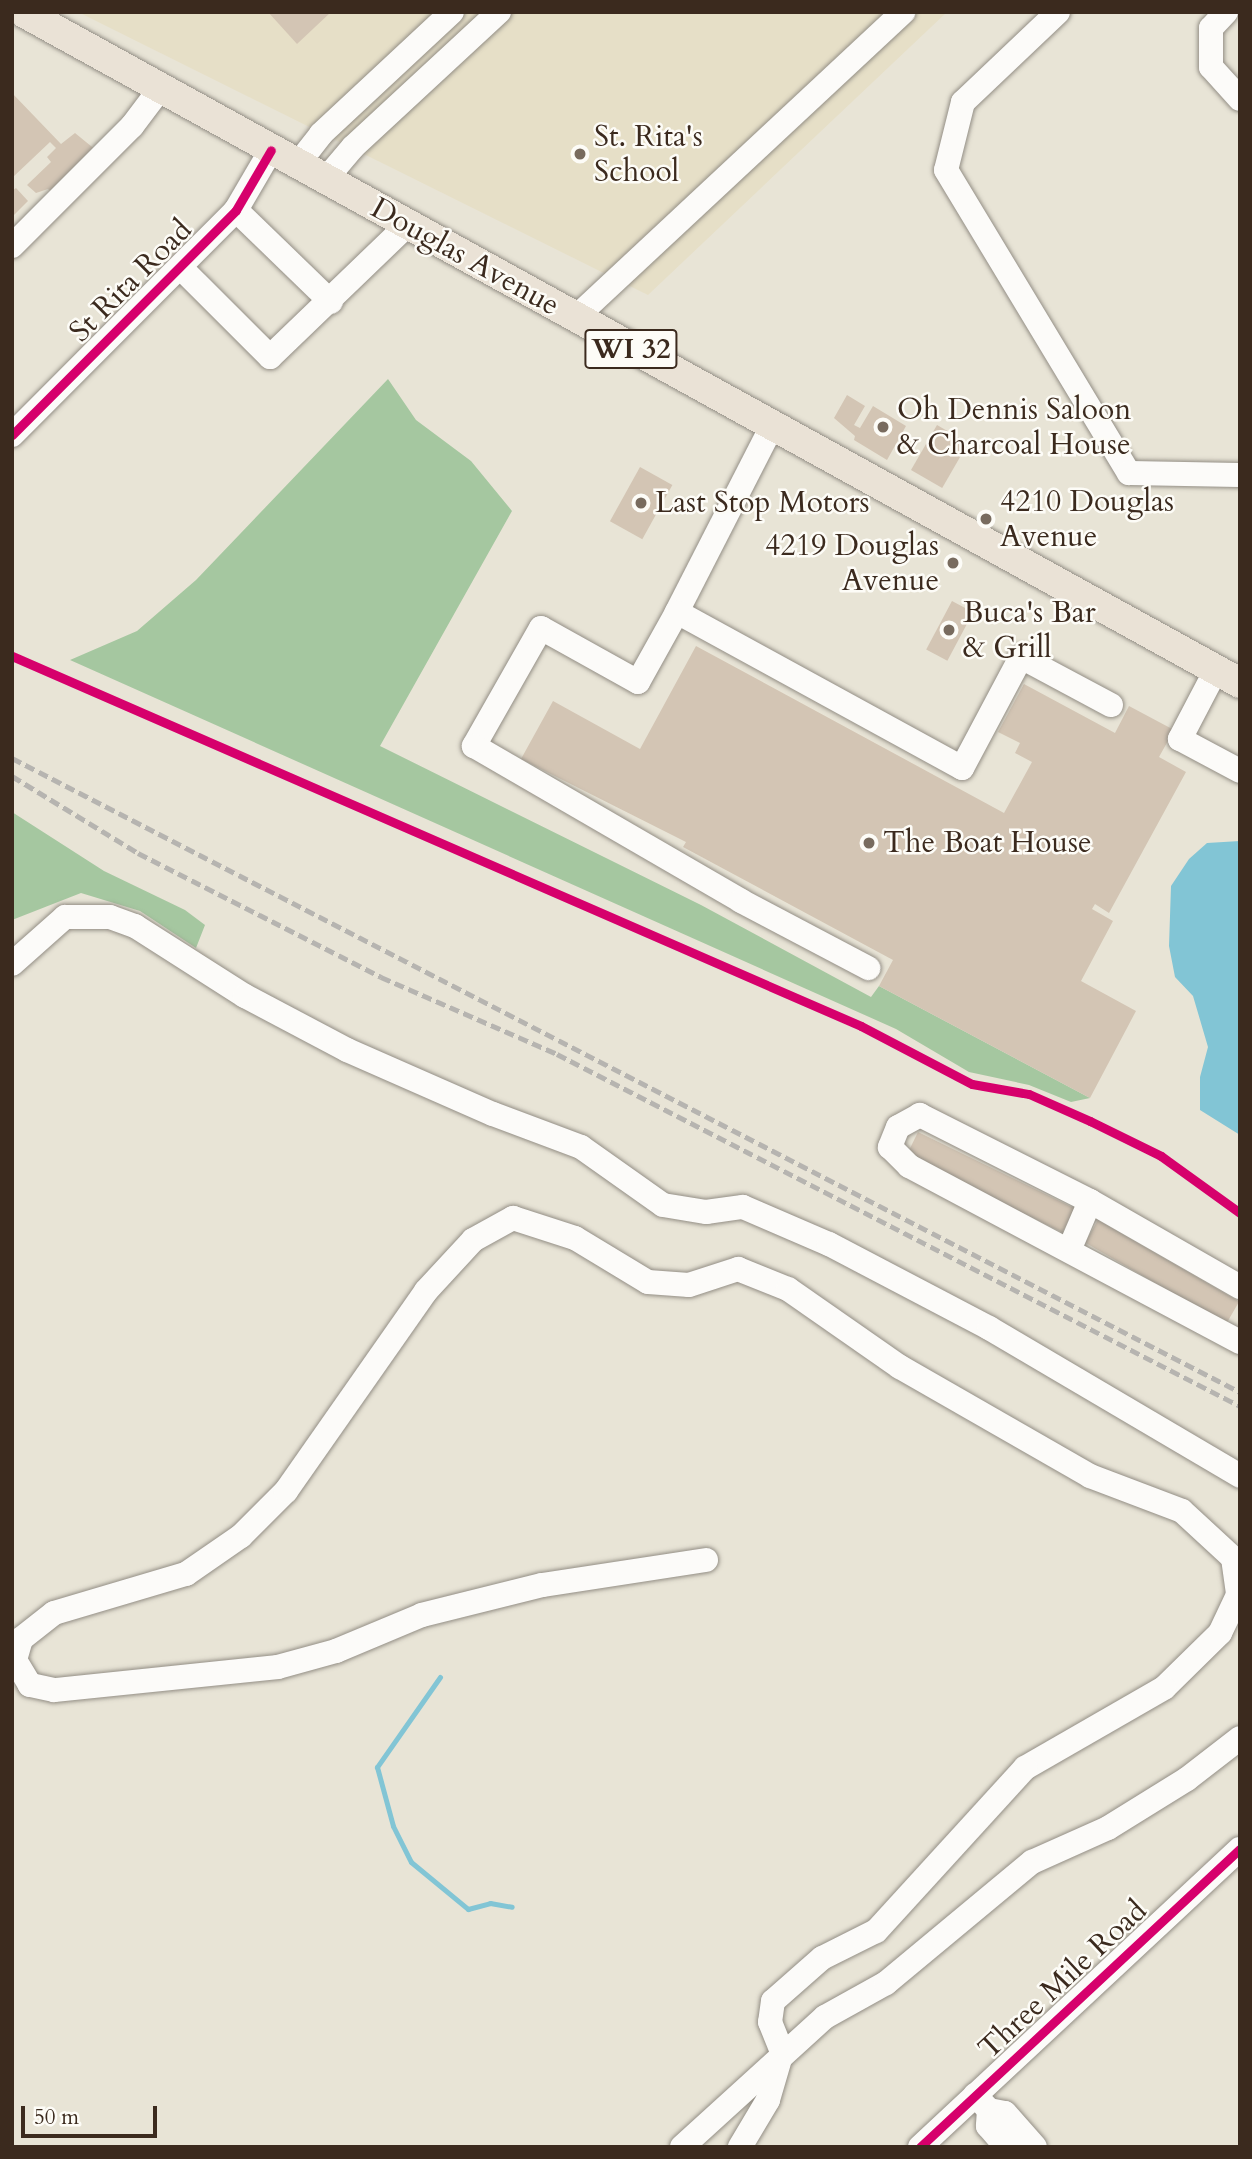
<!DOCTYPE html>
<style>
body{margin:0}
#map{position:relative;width:1252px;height:2159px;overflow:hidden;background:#e8e4d6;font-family:Cardo,serif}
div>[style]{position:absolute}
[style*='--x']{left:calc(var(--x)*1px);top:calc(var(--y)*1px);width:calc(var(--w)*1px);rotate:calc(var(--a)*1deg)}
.built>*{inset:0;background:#e6dfc7}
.forest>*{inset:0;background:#a5c7a0}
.water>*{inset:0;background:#82c5d5}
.stream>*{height:5px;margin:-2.5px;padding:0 2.5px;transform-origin:2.5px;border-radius:2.5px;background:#82c5d5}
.building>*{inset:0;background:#d3c5b4;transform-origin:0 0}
.roads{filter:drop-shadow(0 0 2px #938e85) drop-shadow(0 0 2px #938e85)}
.minor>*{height:24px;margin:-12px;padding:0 12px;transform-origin:12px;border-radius:12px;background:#fcfbf9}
.major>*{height:30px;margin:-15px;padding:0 15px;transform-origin:15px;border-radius:15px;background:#eae2d6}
.rail>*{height:5px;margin-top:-2.5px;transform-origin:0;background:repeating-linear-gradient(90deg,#b6b4b0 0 10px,transparent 0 15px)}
.cycleway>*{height:9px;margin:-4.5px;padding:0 4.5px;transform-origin:4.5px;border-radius:4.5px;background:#d6006c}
.dots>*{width:19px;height:19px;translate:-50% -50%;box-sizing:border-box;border:4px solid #fdfcf7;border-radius:50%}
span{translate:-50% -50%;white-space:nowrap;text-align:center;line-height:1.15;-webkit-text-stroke:5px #fdfcf7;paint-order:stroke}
.shield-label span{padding:2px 5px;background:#fdfcf7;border:2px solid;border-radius:5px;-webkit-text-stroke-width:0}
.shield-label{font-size:28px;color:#3b2a1e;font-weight:700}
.poi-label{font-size:30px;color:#3b2a1e}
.left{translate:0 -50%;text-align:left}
.right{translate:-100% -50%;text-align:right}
.street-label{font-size:30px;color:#3b2a1e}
.frame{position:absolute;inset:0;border:14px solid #3b2a1e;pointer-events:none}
.scale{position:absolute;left:21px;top:2106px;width:136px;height:32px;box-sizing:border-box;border:4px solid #3b2a1e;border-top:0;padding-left:9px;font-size:21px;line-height:24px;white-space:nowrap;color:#3b2a1e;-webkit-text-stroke:5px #fdfcf7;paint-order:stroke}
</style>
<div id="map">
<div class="built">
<i style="clip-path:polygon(78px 12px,947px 12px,648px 295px)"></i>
</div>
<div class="forest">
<i style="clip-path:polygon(388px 379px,416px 420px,471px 461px,512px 511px,380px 746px,701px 905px,871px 997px,879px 986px,1090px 1098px,1071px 1102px,1029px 1085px,969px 1072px,896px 1029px,70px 660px,137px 631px,196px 580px)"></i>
<i style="clip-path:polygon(12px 812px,104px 871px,185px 910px,205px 925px,196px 948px,140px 911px,81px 893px,12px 920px)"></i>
</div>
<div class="water">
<i style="clip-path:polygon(1240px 841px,1240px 1135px,1200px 1110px,1200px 1077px,1208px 1047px,1193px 996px,1175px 977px,1169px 946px,1171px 886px,1189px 859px,1207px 843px)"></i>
</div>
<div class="stream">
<i style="--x:440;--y:1677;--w:110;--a:125"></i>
<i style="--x:377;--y:1767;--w:61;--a:74.8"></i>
<i style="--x:393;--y:1826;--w:40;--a:63.4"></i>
<i style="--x:411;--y:1862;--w:74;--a:39.5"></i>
<i style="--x:468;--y:1909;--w:23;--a:-15"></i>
<i style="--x:490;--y:1903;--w:22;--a:10"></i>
</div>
<div class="building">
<i style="clip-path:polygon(268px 12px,331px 12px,297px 44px)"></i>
<i style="clip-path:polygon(12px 93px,61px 144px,75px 133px,97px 151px,54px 194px,48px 189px,36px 193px,27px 185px,51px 162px,47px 157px,56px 148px,50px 142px,12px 178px)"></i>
<i style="clip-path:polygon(16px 188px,28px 201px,14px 215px,12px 191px)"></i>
<i style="clip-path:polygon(847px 395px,865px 406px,854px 425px,860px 428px,873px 406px,906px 426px,887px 460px,854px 440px,855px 436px,834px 418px)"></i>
<i style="left:937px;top:425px;width:36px;height:52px;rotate:30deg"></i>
<i style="left:640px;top:467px;width:37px;height:62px;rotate:29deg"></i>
<i style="left:952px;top:601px;width:24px;height:55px;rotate:28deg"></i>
<i style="clip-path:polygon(696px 646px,1004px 813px,1032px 762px,1015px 753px,1020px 743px,998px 732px,1024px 684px,1115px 733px,1129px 706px,1174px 730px,1159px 757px,1186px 772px,1109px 913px,1095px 904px,1092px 909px,1113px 921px,1081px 981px,1136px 1011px,1090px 1098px,879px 986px,893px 960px,683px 847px,686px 842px,521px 759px,553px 701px,640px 749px)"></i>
<i style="left:918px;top:1132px;width:174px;height:27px;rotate:26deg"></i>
<i style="left:1098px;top:1220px;width:163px;height:26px;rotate:30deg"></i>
</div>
<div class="roads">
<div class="minor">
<i style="--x:1058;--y:12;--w:131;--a:136.5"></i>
<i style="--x:963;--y:102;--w:70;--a:104"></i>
<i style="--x:946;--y:170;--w:354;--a:58.9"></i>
<i style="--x:1129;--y:473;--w:111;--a:1"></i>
<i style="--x:1226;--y:12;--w:22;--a:133"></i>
<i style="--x:1211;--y:28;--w:39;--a:90"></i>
<i style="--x:1211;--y:67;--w:43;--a:47.8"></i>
<i style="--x:297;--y:165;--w:39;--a:-52"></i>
<i style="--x:321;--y:134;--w:179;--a:-43"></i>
<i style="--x:325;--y:180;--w:43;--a:-49.7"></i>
<i style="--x:353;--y:147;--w:199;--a:-42.8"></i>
<i style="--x:236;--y:210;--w:132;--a:44.1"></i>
<i style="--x:12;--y:246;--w:170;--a:-45"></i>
<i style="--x:132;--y:126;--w:46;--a:-52.9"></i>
<i style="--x:181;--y:268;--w:126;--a:45"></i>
<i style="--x:270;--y:357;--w:190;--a:-43.9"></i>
<i style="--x:575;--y:318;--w:449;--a:-43"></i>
<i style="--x:772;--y:426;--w:209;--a:117.1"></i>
<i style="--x:677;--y:612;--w:325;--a:28.7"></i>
<i style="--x:962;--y:768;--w:126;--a:-62"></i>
<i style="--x:1021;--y:657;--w:102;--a:28.1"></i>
<i style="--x:12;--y:435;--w:317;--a:-45.1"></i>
<i style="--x:236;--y:210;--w:69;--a:-59.7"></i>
<i style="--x:677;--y:612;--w:80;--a:119.1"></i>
<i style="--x:638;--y:682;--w:111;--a:-150.9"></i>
<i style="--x:541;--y:628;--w:136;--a:119.6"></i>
<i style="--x:474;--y:746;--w:309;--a:30.1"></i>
<i style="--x:741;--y:901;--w:144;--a:27.8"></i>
<i style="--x:1216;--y:670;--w:78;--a:117.6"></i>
<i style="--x:1180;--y:739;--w:68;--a:28.1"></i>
<i style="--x:12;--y:964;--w:71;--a:-41.6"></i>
<i style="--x:65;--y:917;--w:45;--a:0"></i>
<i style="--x:110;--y:917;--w:27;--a:20"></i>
<i style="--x:135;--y:926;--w:130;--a:32.5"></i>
<i style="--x:245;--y:996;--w:115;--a:27.9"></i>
<i style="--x:347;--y:1050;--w:159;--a:23.7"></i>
<i style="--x:493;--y:1114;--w:94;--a:20.6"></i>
<i style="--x:581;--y:1147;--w:100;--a:35.3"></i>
<i style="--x:663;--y:1205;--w:44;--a:9.2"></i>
<i style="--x:706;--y:1212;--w:37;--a:-8"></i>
<i style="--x:743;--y:1207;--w:94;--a:23.3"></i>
<i style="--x:829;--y:1244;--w:181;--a:27.7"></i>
<i style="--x:989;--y:1328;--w:291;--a:30.5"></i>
<i style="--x:1070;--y:1248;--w:51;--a:-66.9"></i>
<i style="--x:1240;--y:1287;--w:173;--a:-150.2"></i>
<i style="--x:1090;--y:1201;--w:191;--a:-153.2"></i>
<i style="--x:920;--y:1115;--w:25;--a:151"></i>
<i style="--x:898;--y:1127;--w:22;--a:112"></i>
<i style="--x:890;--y:1147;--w:27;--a:45"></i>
<i style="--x:909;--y:1166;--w:375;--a:28"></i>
<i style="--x:706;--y:1560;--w:166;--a:171.3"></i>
<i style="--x:542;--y:1585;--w:124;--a:166"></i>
<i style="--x:422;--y:1615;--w:93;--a:157.3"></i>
<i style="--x:336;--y:1651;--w:60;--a:164.6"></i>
<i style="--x:278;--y:1667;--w:225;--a:174.1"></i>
<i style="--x:54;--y:1690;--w:25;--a:-168"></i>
<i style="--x:30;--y:1685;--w:29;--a:-121"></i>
<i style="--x:15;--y:1660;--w:22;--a:-74"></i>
<i style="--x:21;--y:1639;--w:42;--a:-38.2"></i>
<i style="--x:54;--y:1613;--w:138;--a:-16.5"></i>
<i style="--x:186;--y:1574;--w:67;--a:-34.6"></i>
<i style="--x:241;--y:1536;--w:64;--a:-45"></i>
<i style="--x:286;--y:1491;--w:244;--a:-55"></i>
<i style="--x:426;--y:1291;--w:69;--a:-47.3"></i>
<i style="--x:473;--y:1240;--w:46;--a:-28.8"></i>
<i style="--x:513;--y:1218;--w:65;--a:17.9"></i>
<i style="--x:575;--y:1238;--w:85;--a:31.1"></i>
<i style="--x:648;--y:1282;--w:41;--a:4.2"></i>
<i style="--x:689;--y:1285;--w:52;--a:-18.1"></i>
<i style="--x:738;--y:1269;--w:54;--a:21.8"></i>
<i style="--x:788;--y:1289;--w:136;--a:34.9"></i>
<i style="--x:900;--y:1367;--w:219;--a:29.8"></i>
<i style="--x:1090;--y:1476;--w:98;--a:20.8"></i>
<i style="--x:1182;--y:1511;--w:69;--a:42.7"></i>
<i style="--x:1233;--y:1558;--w:37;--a:82"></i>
<i style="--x:1238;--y:1595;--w:42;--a:115.3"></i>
<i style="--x:1220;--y:1633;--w:78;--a:135.5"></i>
<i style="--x:1164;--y:1688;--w:160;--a:150.1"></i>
<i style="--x:1025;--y:1768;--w:221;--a:132.4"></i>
<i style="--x:876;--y:1931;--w:60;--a:153.4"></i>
<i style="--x:822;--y:1958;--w:65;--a:138.7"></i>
<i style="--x:773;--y:2001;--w:21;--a:98"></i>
<i style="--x:770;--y:2022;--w:32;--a:68"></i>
<i style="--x:782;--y:2052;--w:50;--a:106.3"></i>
<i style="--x:768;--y:2100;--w:55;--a:120.8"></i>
<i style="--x:975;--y:2095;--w:21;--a:47"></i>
<i style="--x:989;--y:2110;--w:16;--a:11"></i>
<i style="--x:1005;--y:2113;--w:45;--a:48.6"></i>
<i style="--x:989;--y:2110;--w:16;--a:94"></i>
<i style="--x:988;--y:2126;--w:28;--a:49"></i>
<i style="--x:682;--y:2147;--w:193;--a:-42.3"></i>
<i style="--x:825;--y:2017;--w:70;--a:-29.1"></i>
<i style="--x:886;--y:1983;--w:190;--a:-39.7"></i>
<i style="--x:1032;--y:1862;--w:83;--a:-24.1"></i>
<i style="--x:1108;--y:1828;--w:93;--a:-31.8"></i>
<i style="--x:1187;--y:1779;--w:67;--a:-37.7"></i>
<i style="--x:920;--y:2147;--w:437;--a:-43"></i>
</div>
<div class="major">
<i style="--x:23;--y:12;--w:1390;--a:28.87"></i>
</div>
</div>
<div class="rail">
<i style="--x:12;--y:758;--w:1382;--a:27.31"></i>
<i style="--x:12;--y:776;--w:148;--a:31.4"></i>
<i style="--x:138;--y:853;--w:273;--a:27"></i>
<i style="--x:381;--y:977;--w:192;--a:23.6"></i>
<i style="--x:557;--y:1054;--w:768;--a:27.27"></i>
</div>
<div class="cycleway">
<i style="--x:12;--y:435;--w:317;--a:-45.1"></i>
<i style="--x:236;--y:210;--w:69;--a:-59.7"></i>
<i style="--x:12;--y:656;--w:926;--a:23.55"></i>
<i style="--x:861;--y:1026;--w:125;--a:27.6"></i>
<i style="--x:972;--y:1084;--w:58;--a:10"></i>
<i style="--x:1029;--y:1094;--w:67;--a:23.9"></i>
<i style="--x:1090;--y:1121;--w:79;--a:26.2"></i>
<i style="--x:1161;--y:1156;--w:97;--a:35.8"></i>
<i style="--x:920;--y:2147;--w:437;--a:-43"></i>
</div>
<div class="dots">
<i style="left:580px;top:154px;background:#786b5e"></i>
<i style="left:883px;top:427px;background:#786b5e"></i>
<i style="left:641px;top:503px;background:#786b5e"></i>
<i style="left:986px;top:519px;background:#786b5e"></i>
<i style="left:953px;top:563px;background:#786b5e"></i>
<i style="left:949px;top:630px;background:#786b5e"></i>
<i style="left:869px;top:843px;background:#786b5e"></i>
</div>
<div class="shield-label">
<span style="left:631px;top:349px">WI 32</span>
</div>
<div class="poi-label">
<span class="left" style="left:594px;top:154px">St. Rita's<br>School</span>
<span class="left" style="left:897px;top:427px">Oh Dennis Saloon<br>&amp; Charcoal House</span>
<span class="left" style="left:1000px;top:519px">4210 Douglas<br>Avenue</span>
<span class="left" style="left:655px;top:503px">Last Stop Motors</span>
<span class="right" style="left:939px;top:563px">4219 Douglas<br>Avenue</span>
<span class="left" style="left:963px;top:630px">Buca's Bar<br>&amp; Grill</span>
<span class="left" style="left:883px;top:843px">The Boat House</span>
</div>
<div class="street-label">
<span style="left:465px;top:257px;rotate:29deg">Douglas Avenue</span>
<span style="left:131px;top:281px;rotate:-45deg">St Rita Road</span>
<span style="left:1063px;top:1980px;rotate:-43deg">Three Mile Road</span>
</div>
<div class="frame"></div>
<div class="scale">50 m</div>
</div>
